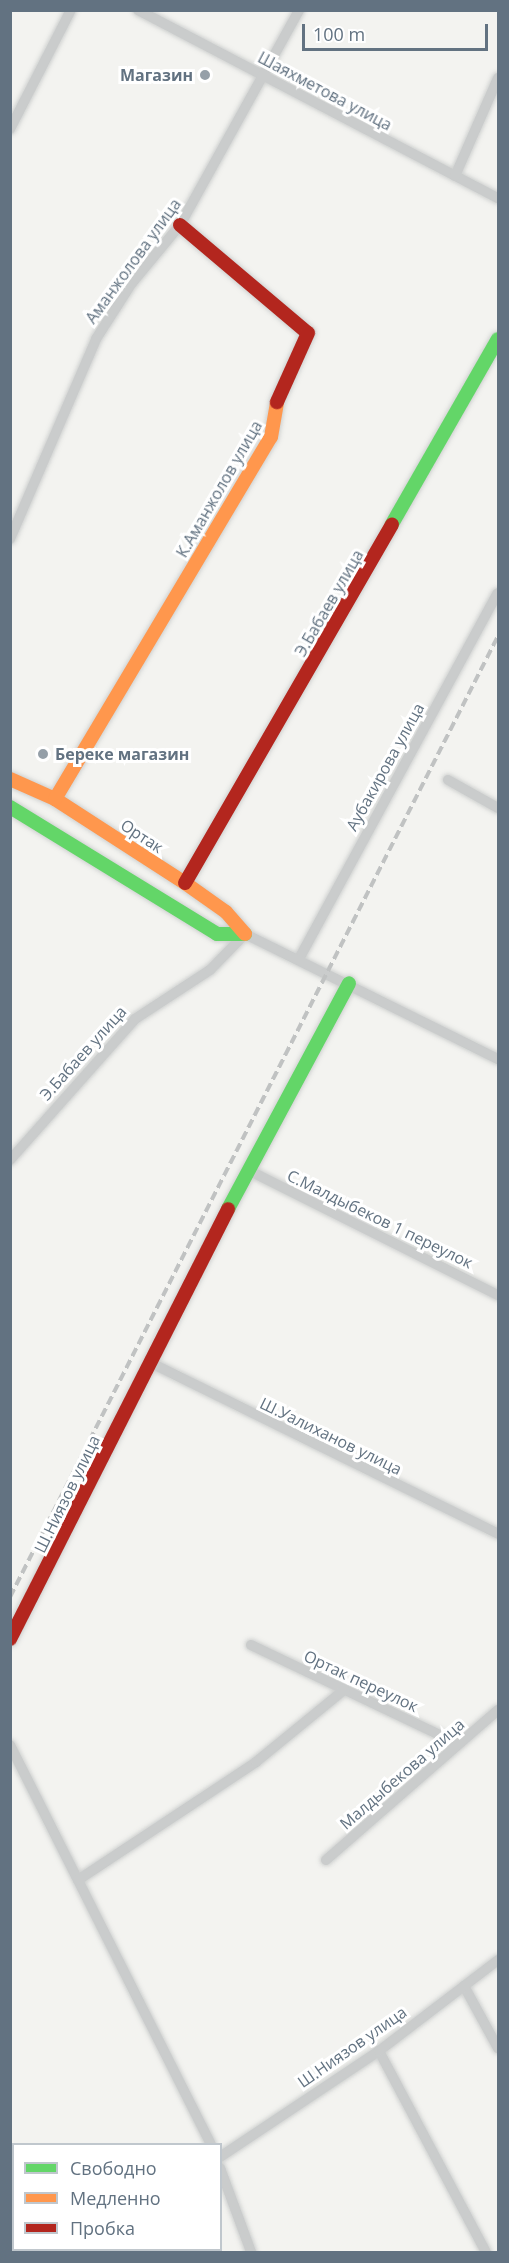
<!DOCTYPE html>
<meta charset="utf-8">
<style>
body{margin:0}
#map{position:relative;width:509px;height:2263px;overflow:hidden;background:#f3f3f0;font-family:"Open Sans",sans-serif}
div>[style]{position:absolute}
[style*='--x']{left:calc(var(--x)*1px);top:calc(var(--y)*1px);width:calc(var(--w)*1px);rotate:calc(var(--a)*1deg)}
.roads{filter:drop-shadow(0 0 2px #cfd1d0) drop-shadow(0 0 2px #cfd1d0)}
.street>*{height:10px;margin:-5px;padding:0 5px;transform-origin:5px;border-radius:5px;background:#cacccc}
.fast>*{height:14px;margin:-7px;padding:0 7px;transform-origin:7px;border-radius:7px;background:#63d668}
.slow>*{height:14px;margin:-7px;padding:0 7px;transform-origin:7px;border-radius:7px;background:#ff974d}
.jam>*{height:14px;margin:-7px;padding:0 7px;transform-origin:7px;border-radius:7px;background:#b3261e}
.rail>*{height:4px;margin-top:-2px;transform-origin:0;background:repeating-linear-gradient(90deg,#c0c2c2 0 9px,transparent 0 13.5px)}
.dots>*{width:16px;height:16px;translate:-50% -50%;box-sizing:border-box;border:3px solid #fff;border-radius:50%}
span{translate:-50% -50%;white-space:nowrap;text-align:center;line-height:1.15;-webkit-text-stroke:6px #fff;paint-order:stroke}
.poi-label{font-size:16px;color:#627281;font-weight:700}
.right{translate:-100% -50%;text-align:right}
.left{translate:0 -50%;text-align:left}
.street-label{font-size:16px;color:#627281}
.frame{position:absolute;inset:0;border:12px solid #627281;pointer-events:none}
.legend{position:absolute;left:12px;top:2143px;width:210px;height:108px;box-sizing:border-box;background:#fff;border:2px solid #c0c7cd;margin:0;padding:8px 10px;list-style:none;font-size:18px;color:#627281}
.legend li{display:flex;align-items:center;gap:12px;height:30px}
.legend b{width:30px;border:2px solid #c0c7cd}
.scale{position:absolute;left:302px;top:24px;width:186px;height:27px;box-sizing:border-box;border:3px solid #627281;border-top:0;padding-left:8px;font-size:18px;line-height:21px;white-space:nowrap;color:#627281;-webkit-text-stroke:4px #fff;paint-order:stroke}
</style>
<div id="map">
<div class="roads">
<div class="street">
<i style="--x:138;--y:10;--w:406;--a:27.6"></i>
<i style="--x:10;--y:129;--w:134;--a:-62.9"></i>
<i style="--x:455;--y:176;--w:107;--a:-66.3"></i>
<i style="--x:10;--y:539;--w:218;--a:-66.7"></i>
<i style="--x:96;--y:339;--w:67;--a:-57.3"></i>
<i style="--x:132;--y:283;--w:75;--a:-50.4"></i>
<i style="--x:180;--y:225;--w:246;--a:-61"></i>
<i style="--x:448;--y:780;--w:57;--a:29.2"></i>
<i style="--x:300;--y:957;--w:414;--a:-61.5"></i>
<i style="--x:10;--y:1160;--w:188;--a:-48.4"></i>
<i style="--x:135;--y:1019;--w:90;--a:-33.2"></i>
<i style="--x:210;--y:970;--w:50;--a:-45.8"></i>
<i style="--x:245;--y:934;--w:282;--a:26.3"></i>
<i style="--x:248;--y:1170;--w:280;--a:26.6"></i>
<i style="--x:151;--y:1363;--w:387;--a:26.2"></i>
<i style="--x:251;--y:1645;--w:230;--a:25.5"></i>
<i style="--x:10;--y:1745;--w:447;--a:63.3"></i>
<i style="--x:326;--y:1860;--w:228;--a:-41.1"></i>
<i style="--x:78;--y:1880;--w:214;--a:-33.5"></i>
<i style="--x:256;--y:1762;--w:114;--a:-39.3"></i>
<i style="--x:464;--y:1986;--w:71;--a:61.3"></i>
<i style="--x:379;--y:2051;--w:228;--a:62"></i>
<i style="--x:220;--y:2157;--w:191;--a:-33.7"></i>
<i style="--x:379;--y:2051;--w:150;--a:-37.4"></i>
<i style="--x:220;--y:2168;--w:90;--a:69.7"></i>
<i style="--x:85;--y:2252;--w:4;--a:-27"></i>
</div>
<div class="fast">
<i style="--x:392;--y:524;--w:213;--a:-60.2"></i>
<i style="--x:10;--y:807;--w:243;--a:31.5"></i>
<i style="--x:217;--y:934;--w:28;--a:0"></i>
<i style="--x:228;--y:1209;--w:256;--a:-61.8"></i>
</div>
<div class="slow">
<i style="--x:10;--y:779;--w:49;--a:24"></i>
<i style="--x:55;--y:799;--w:155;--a:32.9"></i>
<i style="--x:185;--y:883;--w:50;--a:35.3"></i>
<i style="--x:226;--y:912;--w:29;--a:49"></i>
<i style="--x:55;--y:799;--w:422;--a:-59.2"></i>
<i style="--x:271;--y:437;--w:36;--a:-80"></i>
</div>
<div class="jam">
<i style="--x:180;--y:225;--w:167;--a:40.2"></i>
<i style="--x:308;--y:333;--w:76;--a:114.2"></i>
<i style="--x:185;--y:883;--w:414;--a:-60"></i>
<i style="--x:10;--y:1639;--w:482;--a:-63.1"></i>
</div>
</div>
<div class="rail">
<i style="--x:10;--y:1597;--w:1078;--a:-63.08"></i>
</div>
<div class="dots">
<i style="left:205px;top:75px;background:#959fa8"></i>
<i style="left:43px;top:754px;background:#959fa8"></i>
</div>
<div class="poi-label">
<span class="right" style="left:193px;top:75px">Магазин</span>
<span class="left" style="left:55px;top:754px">Береке магазин</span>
</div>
<div class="street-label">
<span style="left:325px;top:91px;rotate:28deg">Шаяхметова улица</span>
<span style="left:133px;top:261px;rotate:-54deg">Аманжолова улица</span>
<span style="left:219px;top:489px;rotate:-60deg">К.Аманжолов улица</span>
<span style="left:329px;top:603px;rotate:-60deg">Э.Бабаев улица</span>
<span style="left:385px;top:767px;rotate:-61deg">Аубакирова улица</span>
<span style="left:142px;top:836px;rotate:33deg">Ортак</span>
<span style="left:83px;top:1053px;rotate:-48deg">Э.Бабаев улица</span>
<span style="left:380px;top:1219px;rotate:26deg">С.Малдыбеков 1 переулок</span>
<span style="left:331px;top:1436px;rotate:26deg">Ш.Уалиханов улица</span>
<span style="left:67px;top:1494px;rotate:-64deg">Ш.Ниязов улица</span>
<span style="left:361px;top:1681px;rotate:25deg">Ортак переулок</span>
<span style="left:402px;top:1774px;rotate:-41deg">Малдыбекова улица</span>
<span style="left:352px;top:2047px;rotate:-35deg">Ш.Ниязов улица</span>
</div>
<div class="frame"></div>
<ul class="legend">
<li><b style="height:8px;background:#63d668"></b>Свободно</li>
<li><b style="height:8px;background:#ff974d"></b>Медленно</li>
<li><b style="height:8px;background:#b3261e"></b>Пробка</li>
</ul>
<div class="scale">100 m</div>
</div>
